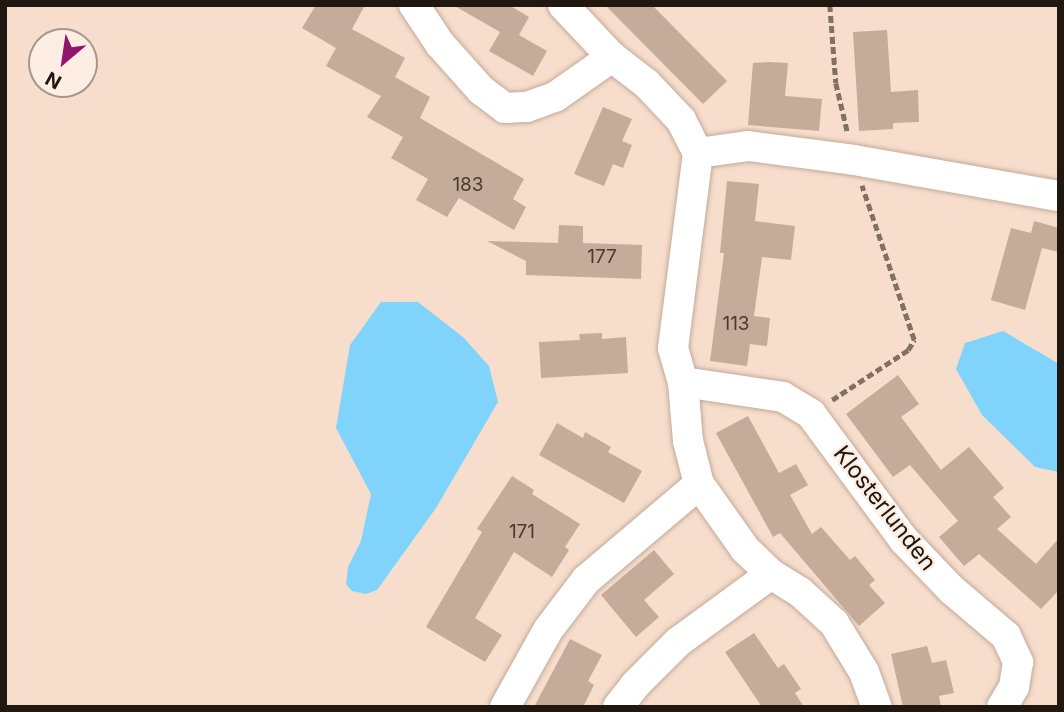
<!DOCTYPE html>
<style>
body{margin:0}
#map{position:relative;width:1064px;height:712px;overflow:hidden;background:#f7ddcc;font-family:Inter,sans-serif}
div>[style]{position:absolute}
[style*='--x']{left:calc(var(--x)*1px);top:calc(var(--y)*1px);width:calc(var(--w)*1px);rotate:calc(var(--a)*1deg)}
.water>*{inset:0;background:#80d4fb}
.building>*{inset:0;background:#c4ab9a}
.path>*{height:4.5px;margin-top:-2.25px;transform-origin:0;background:repeating-linear-gradient(90deg,#817165 0 7px,transparent 0 10.5px)}
.roads{filter:drop-shadow(0 0 2px #c3aa99) drop-shadow(0 0 2px #c3aa99)}
.street>*{height:30px;margin:-15px;padding:0 15px;transform-origin:15px;border-radius:15px;background:#fff}
span{translate:-50% -50%;white-space:nowrap;text-align:center;line-height:1.15;-webkit-text-stroke:5px #fdede2;paint-order:stroke}
.number-label{font-size:19px;color:#493c32}
.number-label span{-webkit-text-stroke-width:0}
.street-label{font-size:23px;color:#201710}
.frame{position:absolute;inset:0;border:7px solid #201710;pointer-events:none}
.north{position:absolute;left:28px;top:28px;width:70px;height:70px;box-sizing:border-box;background:#fdede2;border:2px solid #a5978e;border-radius:50%;rotate:209deg;font-size:19px;font-weight:700;line-height:28px;text-align:center;color:#201710}
.north::after{content:'';display:block;margin:auto;width:24px;height:32px;background:#94136d;clip-path:polygon(50% 0,100% 100%,50% 72%,0 100%)}
</style>
<div id="map">
<div class="water">
<i style="clip-path:polygon(381px 302px,418px 302px,464px 338px,489px 366px,498px 402px,436px 508px,377px 590px,366px 594px,352px 591px,346px 584px,348px 567px,361px 541px,371px 494px,336px 428px,350px 345px)"></i>
<i style="clip-path:polygon(1003px 331px,1059px 364px,1059px 472px,1035px 467px,982px 415px,956px 369px,965px 343px)"></i>
</div>
<div class="building">
<i style="clip-path:polygon(316px 5px,365px 5px,352px 29px,405px 58px,395px 77px,430px 97px,420px 118px,524px 179px,513px 199px,526px 207px,514px 230px,459px 198px,447px 217px,416px 200px,428px 179px,391px 158px,403px 137px,367px 117px,381px 96px,326px 66px,336px 48px,302px 28px)"></i>
<i style="clip-path:polygon(453px 5px,509px 5px,529px 17px,519px 35px,547px 51px,533px 76px,489px 51px,500px 32px)"></i>
<i style="clip-path:polygon(605px 5px,652px 5px,727px 81px,703px 104px)"></i>
<i style="clip-path:polygon(887px 30px,891px 92px,918px 90px,919px 122px,893px 123px,893px 129px,859px 131px,853px 32px)"></i>
<i style="clip-path:polygon(769px 62px,788px 63px,785px 96px,822px 99px,819px 131px,748px 125px,753px 63px)"></i>
<i style="clip-path:polygon(603px 107px,632px 119px,622px 141px,632px 145px,623px 168px,613px 164px,604px 186px,574px 174px)"></i>
<i style="clip-path:polygon(727px 181px,759px 184px,755px 221px,795px 226px,791px 260px,762px 257px,754px 316px,770px 318px,767px 346px,750px 344px,747px 366px,710px 361px,724px 253px,720px 253px)"></i>
<i style="clip-path:polygon(1034px 221px,1059px 228px,1059px 252px,1042px 248px,1025px 310px,991px 300px,1011px 228px,1031px 233px)"></i>
<i style="clip-path:polygon(559px 225px,583px 226px,583px 243px,642px 245px,641px 279px,526px 275px,526px 261px,487px 241px,558px 243px)"></i>
<i style="clip-path:polygon(602px 333px,602px 339px,626px 337px,628px 373px,541px 378px,539px 342px,580px 340px,579px 334px)"></i>
<i style="clip-path:polygon(898px 375px,919px 404px,901px 417px,941px 470px,969px 447px,1004px 488px,993px 497px,1011px 517px,997px 529px,1036px 564px,1059px 538px,1059px 590px,1041px 609px,979px 554px,964px 566px,939px 537px,958px 521px,910px 465px,893px 477px,846px 414px)"></i>
<i style="clip-path:polygon(748px 416px,779px 473px,796px 464px,808px 485px,790px 495px,812px 534px,821px 527px,850px 560px,855px 556px,875px 580px,869px 585px,885px 603px,859px 626px,780px 533px,773px 537px,716px 433px)"></i>
<i style="clip-path:polygon(557px 423px,583px 438px,585px 432px,611px 447px,608px 452px,642px 471px,624px 503px,539px 455px)"></i>
<i style="clip-path:polygon(512px 476px,534px 490px,532px 494px,580px 524px,565px 547px,569px 550px,552px 577px,514px 552px,475px 618px,502px 635px,485px 662px,426px 627px,482px 532px,477px 529px)"></i>
<i style="clip-path:polygon(654px 550px,674px 574px,644px 600px,659px 617px,636px 637px,601px 595px)"></i>
<i style="clip-path:polygon(754px 633px,778px 668px,784px 664px,801px 689px,795px 693px,804px 707px,762px 707px,725px 652px)"></i>
<i style="clip-path:polygon(570px 639px,602px 655px,588px 681px,594px 685px,583px 707px,534px 707px)"></i>
<i style="clip-path:polygon(927px 646px,932px 663px,946px 660px,954px 693px,939px 696px,941px 707px,903px 707px,891px 654px)"></i>
</div>
<div class="path">
<i style="--x:830;--y:5;--w:78;--a:85.6"></i>
<i style="--x:836;--y:83;--w:52;--a:76.8"></i>
<i style="--x:832;--y:400;--w:91;--a:-33.3"></i>
<i style="--x:908;--y:350;--w:12;--a:-59"></i>
<i style="--x:914;--y:340;--w:163;--a:-108.7"></i>
</div>
<div class="roads">
<div class="street">
<i style="--x:414;--y:5;--w:47;--a:56.3"></i>
<i style="--x:440;--y:44;--w:62;--a:48.3"></i>
<i style="--x:481;--y:90;--w:30;--a:37"></i>
<i style="--x:505;--y:108;--w:22;--a:-3"></i>
<i style="--x:527;--y:107;--w:30;--a:-20"></i>
<i style="--x:555;--y:97;--w:70;--a:-35.1"></i>
<i style="--x:563;--y:5;--w:71;--a:46.7"></i>
<i style="--x:612;--y:57;--w:44;--a:37.6"></i>
<i style="--x:647;--y:84;--w:50;--a:46.6"></i>
<i style="--x:681;--y:120;--w:37;--a:63"></i>
<i style="--x:698;--y:153;--w:197;--a:97.3"></i>
<i style="--x:673;--y:348;--w:35;--a:74"></i>
<i style="--x:683;--y:382;--w:59;--a:85.2"></i>
<i style="--x:688;--y:441;--w:44;--a:75.7"></i>
<i style="--x:699;--y:484;--w:80;--a:54.7"></i>
<i style="--x:745;--y:549;--w:36;--a:44"></i>
<i style="--x:771;--y:574;--w:34;--a:32"></i>
<i style="--x:800;--y:592;--w:46;--a:42.4"></i>
<i style="--x:834;--y:623;--w:57;--a:58.5"></i>
<i style="--x:864;--y:672;--w:37;--a:70"></i>
<i style="--x:698;--y:153;--w:50;--a:-8"></i>
<i style="--x:748;--y:146;--w:107;--a:7.5"></i>
<i style="--x:854;--y:160;--w:208;--a:10"></i>
<i style="--x:683;--y:382;--w:101;--a:8.5"></i>
<i style="--x:783;--y:397;--w:33;--a:31"></i>
<i style="--x:811;--y:414;--w:157;--a:53.6"></i>
<i style="--x:904;--y:540;--w:69;--a:46.2"></i>
<i style="--x:952;--y:590;--w:71;--a:40.4"></i>
<i style="--x:1006;--y:636;--w:29;--a:65"></i>
<i style="--x:1018;--y:662;--w:25;--a:99"></i>
<i style="--x:1014;--y:687;--w:23;--a:121"></i>
<i style="--x:505;--y:707;--w:88;--a:-60.8"></i>
<i style="--x:548;--y:630;--w:63;--a:-52.8"></i>
<i style="--x:586;--y:580;--w:148;--a:-40.3"></i>
<i style="--x:618;--y:707;--w:28;--a:-52"></i>
<i style="--x:635;--y:685;--w:61;--a:-45"></i>
<i style="--x:678;--y:642;--w:115;--a:-36.2"></i>
</div>
</div>
<div class="number-label">
<span style="left:468px;top:185px">183</span>
<span style="left:602px;top:257px">177</span>
<span style="left:736px;top:324px">113</span>
<span style="left:522px;top:532px">171</span>
</div>
<div class="street-label">
<span style="left:885px;top:508px;rotate:52deg">Klosterlunden</span>
</div>
<div class="frame"></div>
<div class="north">N</div>
</div>
